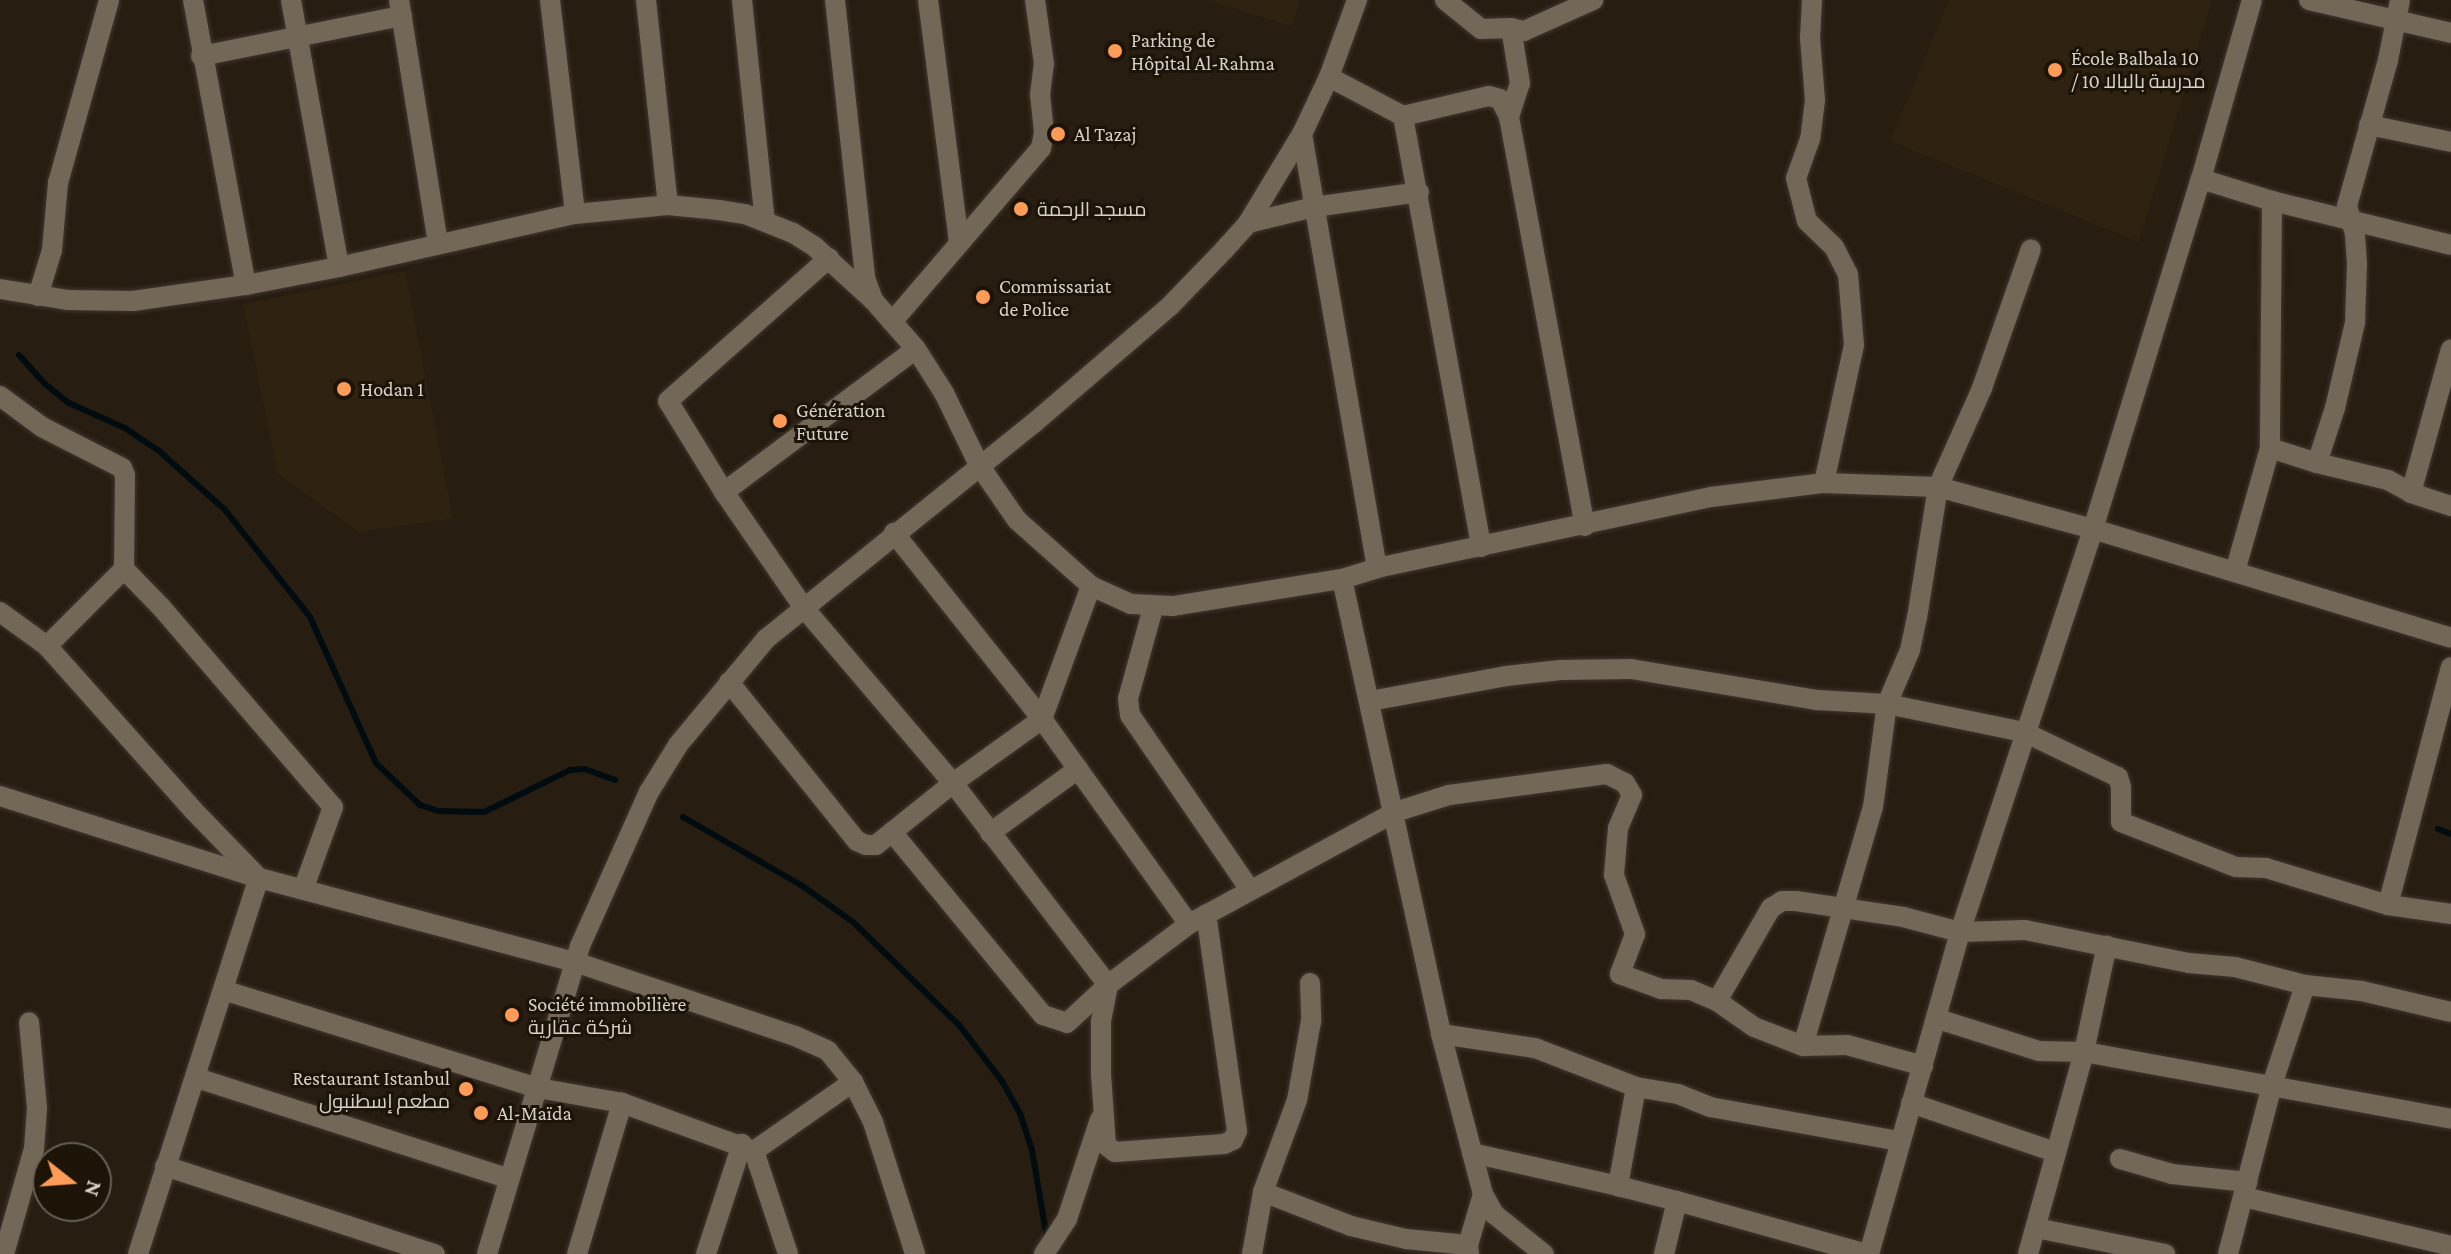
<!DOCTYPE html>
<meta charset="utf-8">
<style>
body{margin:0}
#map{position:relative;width:2451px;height:1254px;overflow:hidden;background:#271d11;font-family:"Crimson Pro",Cairo,serif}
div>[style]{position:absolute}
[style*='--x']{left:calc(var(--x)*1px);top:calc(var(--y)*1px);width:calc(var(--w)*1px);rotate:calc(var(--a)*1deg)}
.built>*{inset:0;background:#302210}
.stream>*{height:6px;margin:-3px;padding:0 3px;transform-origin:3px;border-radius:3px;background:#000c0f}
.roads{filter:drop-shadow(0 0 2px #403731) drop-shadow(0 0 2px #403731)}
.minor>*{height:20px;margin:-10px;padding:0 10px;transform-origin:10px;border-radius:10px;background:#736758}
.dots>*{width:22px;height:22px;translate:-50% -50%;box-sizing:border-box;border:4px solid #1d1408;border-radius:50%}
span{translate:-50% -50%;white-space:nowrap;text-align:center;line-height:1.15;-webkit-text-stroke:6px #1d1408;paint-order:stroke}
.poi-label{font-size:20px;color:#d7d0c8}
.left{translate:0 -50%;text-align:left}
.right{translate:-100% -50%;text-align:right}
.north{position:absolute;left:32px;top:1142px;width:80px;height:80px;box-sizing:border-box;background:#1d1408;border:2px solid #675f55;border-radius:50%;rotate:107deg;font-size:22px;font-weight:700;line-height:32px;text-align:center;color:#d7d0c8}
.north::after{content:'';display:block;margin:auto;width:28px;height:36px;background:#fe9c57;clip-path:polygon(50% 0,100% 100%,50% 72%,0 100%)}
</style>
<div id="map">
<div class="built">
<i style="clip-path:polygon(1206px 0,1300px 0,1292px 26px)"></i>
<i style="clip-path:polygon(1949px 0,2212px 0,2139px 242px,1890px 141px)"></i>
<i style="clip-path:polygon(405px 271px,453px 518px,359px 532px,278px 474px,243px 304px)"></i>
</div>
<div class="stream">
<i style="--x:19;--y:355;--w:38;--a:48"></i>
<i style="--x:44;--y:383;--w:32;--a:39"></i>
<i style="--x:69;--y:403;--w:61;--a:24.1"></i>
<i style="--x:125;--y:428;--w:40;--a:34"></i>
<i style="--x:158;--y:450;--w:90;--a:41.8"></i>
<i style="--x:225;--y:510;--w:137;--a:51.5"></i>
<i style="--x:310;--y:617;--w:160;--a:65.7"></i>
<i style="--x:376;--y:763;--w:61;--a:43.7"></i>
<i style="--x:420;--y:805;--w:19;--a:18"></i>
<i style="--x:438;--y:811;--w:46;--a:1.2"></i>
<i style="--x:484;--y:812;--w:96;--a:-26"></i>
<i style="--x:570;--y:770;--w:15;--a:-4"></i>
<i style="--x:585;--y:769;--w:32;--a:20"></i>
<i style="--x:683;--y:817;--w:136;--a:30"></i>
<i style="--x:801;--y:885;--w:64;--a:35.4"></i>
<i style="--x:853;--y:922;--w:148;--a:44.2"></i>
<i style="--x:959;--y:1025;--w:71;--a:52.5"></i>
<i style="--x:1002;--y:1081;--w:37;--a:61"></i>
<i style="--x:1020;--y:1113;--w:39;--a:72"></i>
<i style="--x:1032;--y:1150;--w:90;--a:80.4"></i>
<i style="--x:2438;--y:829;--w:14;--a:21"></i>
</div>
<div class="roads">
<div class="minor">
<i style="--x:193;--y:0;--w:290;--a:79.5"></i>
<i style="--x:291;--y:0;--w:271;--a:79.8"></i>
<i style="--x:399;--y:0;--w:246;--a:80.9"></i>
<i style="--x:550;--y:0;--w:215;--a:83.3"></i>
<i style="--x:646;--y:0;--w:206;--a:83.9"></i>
<i style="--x:742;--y:0;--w:222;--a:84.1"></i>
<i style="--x:835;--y:0;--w:280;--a:83.8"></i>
<i style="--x:865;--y:278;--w:20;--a:70"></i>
<i style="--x:928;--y:0;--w:243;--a:82.7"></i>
<i style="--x:1445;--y:0;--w:46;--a:38.9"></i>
<i style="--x:1481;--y:29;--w:30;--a:-2"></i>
<i style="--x:1511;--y:28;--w:56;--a:80.7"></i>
<i style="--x:1520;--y:83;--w:36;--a:108"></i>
<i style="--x:1812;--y:0;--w:38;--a:93"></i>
<i style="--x:1810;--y:38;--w:62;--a:85.4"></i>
<i style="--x:1815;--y:100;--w:39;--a:97"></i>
<i style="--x:1810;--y:139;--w:41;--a:109.7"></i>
<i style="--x:1796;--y:178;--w:44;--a:75.7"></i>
<i style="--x:1807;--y:221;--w:37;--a:44"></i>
<i style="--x:1834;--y:247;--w:30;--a:63"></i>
<i style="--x:1848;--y:274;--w:71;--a:85.2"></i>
<i style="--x:1854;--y:345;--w:141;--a:102.3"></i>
<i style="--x:2309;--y:0;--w:146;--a:13.1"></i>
<i style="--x:1511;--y:28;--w:13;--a:13"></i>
<i style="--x:1524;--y:31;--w:76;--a:-24.2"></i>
<i style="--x:201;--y:56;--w:205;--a:-11.3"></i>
<i style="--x:1329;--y:77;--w:84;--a:27.8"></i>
<i style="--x:1403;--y:116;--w:88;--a:-13.1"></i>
<i style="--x:1489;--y:96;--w:11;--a:15"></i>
<i style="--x:1500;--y:99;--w:20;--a:63"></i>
<i style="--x:1509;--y:117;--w:416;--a:79.5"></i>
<i style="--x:1403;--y:116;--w:438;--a:79.7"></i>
<i style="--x:2369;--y:125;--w:84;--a:11.7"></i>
<i style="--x:1302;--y:134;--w:440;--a:80.2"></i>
<i style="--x:2201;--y:179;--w:74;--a:17.2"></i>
<i style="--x:2272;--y:201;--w:247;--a:90.5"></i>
<i style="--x:2270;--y:448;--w:129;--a:105.8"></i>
<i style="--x:2272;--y:201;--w:184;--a:13.8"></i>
<i style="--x:1248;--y:223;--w:68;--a:-13.6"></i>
<i style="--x:1314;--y:207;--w:106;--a:-8.1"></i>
<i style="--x:829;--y:258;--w:215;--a:138.4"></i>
<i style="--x:668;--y:401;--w:107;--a:58.4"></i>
<i style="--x:724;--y:492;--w:141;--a:55.4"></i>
<i style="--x:804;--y:608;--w:230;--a:49.6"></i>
<i style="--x:953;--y:783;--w:255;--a:52.5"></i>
<i style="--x:1108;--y:985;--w:37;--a:101"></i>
<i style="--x:1101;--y:1021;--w:53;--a:90"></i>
<i style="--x:1101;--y:1074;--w:71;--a:86"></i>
<i style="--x:1106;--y:1145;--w:11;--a:38"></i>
<i style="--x:1115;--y:1152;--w:109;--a:-4.2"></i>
<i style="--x:1224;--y:1144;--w:10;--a:-24"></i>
<i style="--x:1233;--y:1140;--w:10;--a:-66"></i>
<i style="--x:1237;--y:1131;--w:219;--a:-98.1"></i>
<i style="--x:0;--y:289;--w:68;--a:9.3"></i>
<i style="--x:67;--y:300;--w:66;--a:0.9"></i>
<i style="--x:133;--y:301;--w:114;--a:-8.1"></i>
<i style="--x:246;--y:285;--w:95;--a:-11"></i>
<i style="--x:339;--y:267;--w:242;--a:-12.7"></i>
<i style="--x:575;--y:214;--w:93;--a:-5.5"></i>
<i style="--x:668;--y:205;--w:51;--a:5.6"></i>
<i style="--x:719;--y:210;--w:26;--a:9"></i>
<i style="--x:745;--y:214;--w:52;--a:21.6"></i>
<i style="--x:793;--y:233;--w:26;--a:32"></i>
<i style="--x:815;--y:247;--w:79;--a:42.4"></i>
<i style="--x:873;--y:300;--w:65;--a:48.7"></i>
<i style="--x:916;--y:349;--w:52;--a:57.5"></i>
<i style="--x:944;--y:393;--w:80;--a:64.1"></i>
<i style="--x:979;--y:465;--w:67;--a:55.4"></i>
<i style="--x:1017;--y:520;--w:99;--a:41.7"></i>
<i style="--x:1091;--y:586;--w:44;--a:24.2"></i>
<i style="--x:1131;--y:604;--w:42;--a:2.7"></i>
<i style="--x:1173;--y:606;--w:171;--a:-9.1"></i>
<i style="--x:1342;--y:579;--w:37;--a:-17"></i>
<i style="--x:1377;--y:568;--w:341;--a:-12"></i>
<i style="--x:1711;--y:497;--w:114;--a:-7.1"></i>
<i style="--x:1824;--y:483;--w:114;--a:2"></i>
<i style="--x:1938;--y:487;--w:161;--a:15.2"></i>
<i style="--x:2093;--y:529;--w:374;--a:16.9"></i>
<i style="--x:38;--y:296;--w:48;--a:-73.1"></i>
<i style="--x:52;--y:250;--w:67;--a:-84.9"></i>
<i style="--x:58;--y:183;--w:190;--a:-74.4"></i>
<i style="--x:892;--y:322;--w:229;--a:-49.4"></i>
<i style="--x:1041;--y:148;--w:16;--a:-79"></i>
<i style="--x:1044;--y:132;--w:37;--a:-96"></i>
<i style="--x:1040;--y:95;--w:31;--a:-83"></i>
<i style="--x:1044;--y:64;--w:65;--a:-98"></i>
<i style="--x:0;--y:396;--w:52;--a:36.4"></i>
<i style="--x:42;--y:427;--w:90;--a:27.1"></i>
<i style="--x:122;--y:468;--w:8;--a:67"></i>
<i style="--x:125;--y:475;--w:94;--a:90.6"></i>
<i style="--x:124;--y:569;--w:109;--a:135"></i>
<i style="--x:2270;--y:448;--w:49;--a:17.7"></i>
<i style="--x:2317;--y:463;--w:58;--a:-71.9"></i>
<i style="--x:2335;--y:408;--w:87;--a:-76.8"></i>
<i style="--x:2355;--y:323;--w:59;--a:-88.1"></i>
<i style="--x:2357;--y:264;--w:30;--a:-94"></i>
<i style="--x:2355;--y:234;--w:29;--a:-106"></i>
<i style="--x:2347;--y:206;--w:152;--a:-74.3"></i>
<i style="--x:2388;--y:60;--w:61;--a:-78.7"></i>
<i style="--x:2317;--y:463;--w:73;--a:13.5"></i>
<i style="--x:2388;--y:480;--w:26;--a:29"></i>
<i style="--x:2411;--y:493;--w:42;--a:18"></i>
<i style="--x:724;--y:492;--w:239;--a:-36.7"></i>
<i style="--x:2411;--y:493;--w:149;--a:-74.5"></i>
<i style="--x:124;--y:569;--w:53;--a:45.8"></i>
<i style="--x:161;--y:607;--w:264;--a:49.3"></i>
<i style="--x:333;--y:807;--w:88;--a:109.9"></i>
<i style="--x:1342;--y:579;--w:466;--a:77.7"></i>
<i style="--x:1441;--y:1034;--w:165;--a:75.3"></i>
<i style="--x:1483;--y:1194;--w:23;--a:61"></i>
<i style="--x:1494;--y:1214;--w:64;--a:38.7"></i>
<i style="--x:1091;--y:586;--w:142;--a:110.2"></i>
<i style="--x:1042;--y:719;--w:252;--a:54.4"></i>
<i style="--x:1153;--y:608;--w:94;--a:105.4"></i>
<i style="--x:1128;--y:699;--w:16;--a:83"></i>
<i style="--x:1130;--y:715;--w:210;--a:55.5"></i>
<i style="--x:0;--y:612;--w:58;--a:35.9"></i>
<i style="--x:47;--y:646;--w:221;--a:48.3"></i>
<i style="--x:194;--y:811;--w:89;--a:45.9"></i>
<i style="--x:729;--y:682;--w:204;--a:51.2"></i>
<i style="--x:857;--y:841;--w:10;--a:24"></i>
<i style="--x:866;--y:845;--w:10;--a:0"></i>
<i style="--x:876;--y:845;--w:99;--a:-38.8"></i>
<i style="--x:953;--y:783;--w:110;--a:-35.7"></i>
<i style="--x:1042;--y:719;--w:238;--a:-128.5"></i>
<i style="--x:1370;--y:701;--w:138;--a:-10.4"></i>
<i style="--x:1506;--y:676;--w:55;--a:-6.2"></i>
<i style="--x:1561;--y:670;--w:70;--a:-0.8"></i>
<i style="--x:1631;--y:669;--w:189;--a:9.5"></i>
<i style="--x:1817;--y:700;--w:70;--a:3.3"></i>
<i style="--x:1887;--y:704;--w:140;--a:11.6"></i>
<i style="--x:2024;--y:732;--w:104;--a:25.6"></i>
<i style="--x:2118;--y:777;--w:10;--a:73"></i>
<i style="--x:2121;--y:787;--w:35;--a:90"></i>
<i style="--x:2121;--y:822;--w:123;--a:21.4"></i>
<i style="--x:2236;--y:867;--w:30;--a:2"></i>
<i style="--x:2266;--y:868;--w:127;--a:16.9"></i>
<i style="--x:2388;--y:905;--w:64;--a:8.1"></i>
<i style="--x:0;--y:796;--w:272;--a:17.6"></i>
<i style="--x:259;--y:878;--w:327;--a:14.9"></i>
<i style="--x:575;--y:962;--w:232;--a:18.6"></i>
<i style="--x:795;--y:1036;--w:36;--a:24"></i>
<i style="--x:828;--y:1051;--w:40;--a:51"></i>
<i style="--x:853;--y:1082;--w:45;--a:63.4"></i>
<i style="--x:873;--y:1122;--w:139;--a:72.3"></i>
<i style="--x:892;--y:832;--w:237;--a:50.5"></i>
<i style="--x:1043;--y:1015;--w:25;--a:18"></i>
<i style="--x:1067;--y:1023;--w:56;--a:-42.8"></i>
<i style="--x:1108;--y:985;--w:101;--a:-37"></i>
<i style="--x:1189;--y:924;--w:234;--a:-28.5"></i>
<i style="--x:1395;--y:812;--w:57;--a:-17.5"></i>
<i style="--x:1449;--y:795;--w:159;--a:-7.6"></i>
<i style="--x:1607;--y:774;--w:20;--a:27"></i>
<i style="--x:1625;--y:783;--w:14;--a:60"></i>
<i style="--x:1632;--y:795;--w:36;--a:113"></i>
<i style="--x:1618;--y:828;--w:47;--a:94.9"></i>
<i style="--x:1614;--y:875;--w:63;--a:70.4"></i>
<i style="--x:1635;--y:934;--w:43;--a:110.6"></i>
<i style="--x:1620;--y:974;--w:44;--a:20.1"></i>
<i style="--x:1661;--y:989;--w:30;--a:2"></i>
<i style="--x:1691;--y:990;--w:28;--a:23"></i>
<i style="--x:1717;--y:1001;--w:45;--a:35.1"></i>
<i style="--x:1754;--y:1027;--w:53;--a:21.2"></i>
<i style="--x:1803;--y:1046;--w:44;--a:-1.3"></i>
<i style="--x:1847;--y:1045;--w:79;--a:15.4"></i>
<i style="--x:990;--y:833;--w:109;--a:-36"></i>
<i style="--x:2388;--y:905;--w:246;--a:-75.2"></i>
<i style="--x:1310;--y:983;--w:38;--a:88"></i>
<i style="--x:1311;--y:1021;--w:80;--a:100"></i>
<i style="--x:1297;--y:1100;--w:98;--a:110.3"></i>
<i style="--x:1263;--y:1192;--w:94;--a:21.1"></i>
<i style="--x:1351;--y:1226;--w:57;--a:13.3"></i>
<i style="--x:1406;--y:1239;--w:62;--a:5.5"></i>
<i style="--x:223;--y:990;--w:330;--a:17.3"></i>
<i style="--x:538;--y:1088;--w:85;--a:10.1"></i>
<i style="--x:622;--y:1103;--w:140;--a:20"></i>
<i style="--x:1717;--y:1001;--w:108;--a:-59.9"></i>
<i style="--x:1771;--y:908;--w:13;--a:-32"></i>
<i style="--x:1782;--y:901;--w:14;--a:0"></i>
<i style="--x:1796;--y:901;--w:108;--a:8.5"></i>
<i style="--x:1903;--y:917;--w:59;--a:14.7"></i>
<i style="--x:1960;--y:932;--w:65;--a:-1.8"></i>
<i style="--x:2025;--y:930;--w:167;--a:11.4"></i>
<i style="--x:2189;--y:963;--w:46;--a:5"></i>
<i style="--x:2235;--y:967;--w:72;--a:14.4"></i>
<i style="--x:2305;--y:985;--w:57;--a:6"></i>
<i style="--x:2362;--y:991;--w:91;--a:13.3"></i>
<i style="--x:1938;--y:1019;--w:106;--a:17.6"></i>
<i style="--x:2039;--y:1051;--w:45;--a:1.3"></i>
<i style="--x:2084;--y:1052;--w:373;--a:10.3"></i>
<i style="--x:1441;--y:1034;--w:95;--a:8.5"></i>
<i style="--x:1535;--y:1048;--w:108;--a:21.1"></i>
<i style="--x:1636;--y:1087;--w:43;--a:9.5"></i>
<i style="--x:1678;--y:1094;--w:35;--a:22"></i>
<i style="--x:1710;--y:1107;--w:192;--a:10.2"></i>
<i style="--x:1803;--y:1046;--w:249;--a:-73.7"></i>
<i style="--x:1873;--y:807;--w:104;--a:-82.3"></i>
<i style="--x:1887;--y:704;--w:59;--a:-66.9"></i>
<i style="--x:1910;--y:650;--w:33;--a:-78"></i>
<i style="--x:1917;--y:618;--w:133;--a:-80.9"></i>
<i style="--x:1938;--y:487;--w:108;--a:-66"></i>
<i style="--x:1982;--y:388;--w:147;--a:-70.6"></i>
<i style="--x:197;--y:1078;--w:328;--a:17.9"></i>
<i style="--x:1636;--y:1087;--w:101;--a:100.3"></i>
<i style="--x:1618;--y:1186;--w:61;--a:14.3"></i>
<i style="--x:1677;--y:1201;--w:55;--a:103.8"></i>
<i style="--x:1911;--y:1103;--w:152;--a:18.8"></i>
<i style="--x:754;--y:1151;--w:121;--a:-34.9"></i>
<i style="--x:754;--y:1151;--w:108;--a:71.7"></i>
<i style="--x:1472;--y:1153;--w:150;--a:12.7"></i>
<i style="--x:2120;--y:1159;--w:54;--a:16.1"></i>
<i style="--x:2172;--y:1174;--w:76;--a:6"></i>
<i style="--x:165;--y:1166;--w:284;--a:18.1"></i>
<i style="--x:2244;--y:1197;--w:213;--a:13.3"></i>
<i style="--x:1677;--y:1201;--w:197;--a:15.6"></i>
<i style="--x:2036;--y:1228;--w:132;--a:11.4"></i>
<i style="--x:4;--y:1254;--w:109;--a:-74.1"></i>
<i style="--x:34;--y:1149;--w:41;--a:-85.8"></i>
<i style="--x:37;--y:1108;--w:86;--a:-95.3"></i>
<i style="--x:138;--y:1254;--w:395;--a:-72.2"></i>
<i style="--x:487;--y:1254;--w:322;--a:-73.2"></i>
<i style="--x:580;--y:946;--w:169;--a:-65.9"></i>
<i style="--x:649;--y:792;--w:55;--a:-58.3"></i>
<i style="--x:678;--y:745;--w:138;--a:-50.3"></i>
<i style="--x:766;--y:639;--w:344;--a:-38.9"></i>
<i style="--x:1034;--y:423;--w:179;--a:-40.7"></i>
<i style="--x:1170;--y:306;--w:78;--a:-46"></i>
<i style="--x:1224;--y:250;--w:36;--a:-48"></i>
<i style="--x:1248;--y:223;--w:104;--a:-58.8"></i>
<i style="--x:1302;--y:134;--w:63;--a:-64.7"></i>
<i style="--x:1329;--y:77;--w:82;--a:-70"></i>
<i style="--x:577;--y:1254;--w:158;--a:-73.4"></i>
<i style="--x:706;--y:1254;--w:116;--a:-71.9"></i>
<i style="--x:1044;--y:1254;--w:42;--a:-56.7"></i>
<i style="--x:1067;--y:1219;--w:105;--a:-71.7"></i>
<i style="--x:1252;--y:1254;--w:63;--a:-79.9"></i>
<i style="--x:1469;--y:1254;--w:9;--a:-96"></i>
<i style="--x:1468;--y:1245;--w:53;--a:-73.6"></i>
<i style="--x:1869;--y:1254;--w:335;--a:-74.2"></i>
<i style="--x:1960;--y:932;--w:424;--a:-71.7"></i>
<i style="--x:2093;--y:529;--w:366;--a:-72.9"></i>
<i style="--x:2201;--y:179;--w:186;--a:-74.1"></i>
<i style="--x:2028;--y:1254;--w:210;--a:-74.5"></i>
<i style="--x:2084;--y:1052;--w:109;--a:-77.9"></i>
<i style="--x:2228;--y:1254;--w:175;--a:-75.4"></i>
<i style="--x:2272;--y:1085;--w:105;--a:-71.7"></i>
</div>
</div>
<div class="dots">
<i style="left:1115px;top:51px;background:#fe9c57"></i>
<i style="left:2055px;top:70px;background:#fe9c57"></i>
<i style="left:1058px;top:134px;background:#fe9c57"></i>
<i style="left:1021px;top:209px;background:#fe9c57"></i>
<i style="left:983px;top:297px;background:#fe9c57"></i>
<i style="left:344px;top:389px;background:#fe9c57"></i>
<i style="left:780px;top:421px;background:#fe9c57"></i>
<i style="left:512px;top:1015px;background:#fe9c57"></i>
<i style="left:466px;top:1089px;background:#fe9c57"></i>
<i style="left:481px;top:1113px;background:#fe9c57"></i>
</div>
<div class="poi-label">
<span class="left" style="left:1131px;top:52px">Parking de<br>Hôpital Al-Rahma</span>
<span class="left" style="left:2071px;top:70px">École Balbala 10<br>/ مدرسة بالبالا 10</span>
<span class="left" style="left:1074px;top:134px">Al Tazaj</span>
<span class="left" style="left:1037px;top:209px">مسجد الرحمة</span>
<span class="left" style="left:999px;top:298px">Commissariat<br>de Police</span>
<span class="left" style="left:360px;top:389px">Hodan 1</span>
<span class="left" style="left:796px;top:422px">Génération<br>Future</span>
<span class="left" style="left:528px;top:1016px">Société immobilière<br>شركة عقارية</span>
<span class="right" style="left:450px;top:1090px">Restaurant Istanbul<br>مطعم إسطنبول</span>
<span class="left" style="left:497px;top:1113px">Al-Maïda</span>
</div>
<div class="north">N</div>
</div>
